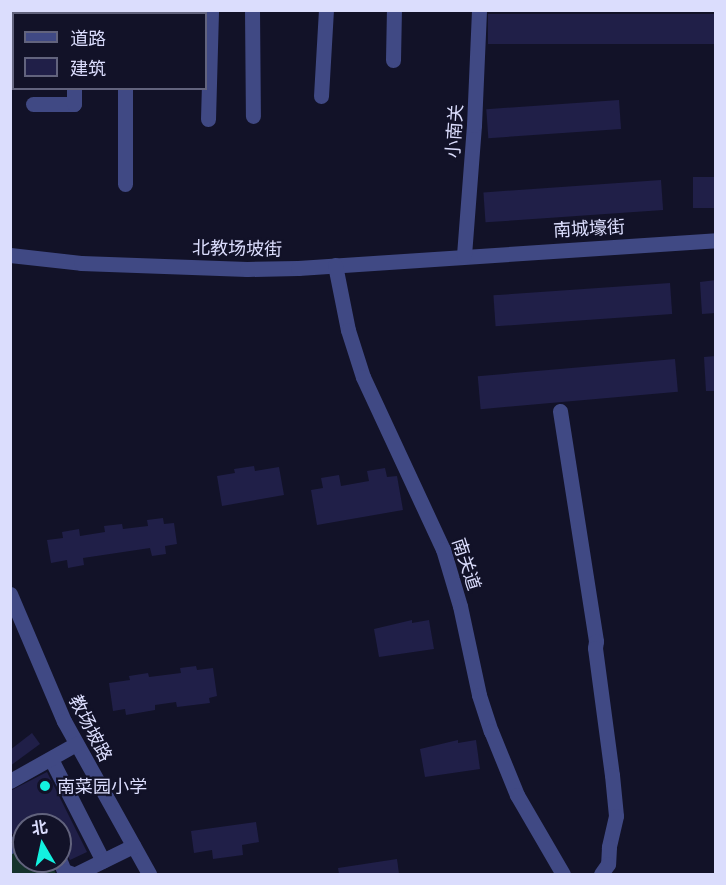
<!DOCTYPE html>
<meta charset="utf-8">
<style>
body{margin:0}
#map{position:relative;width:726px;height:885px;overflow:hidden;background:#121228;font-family:Lato,"Noto Sans SC",sans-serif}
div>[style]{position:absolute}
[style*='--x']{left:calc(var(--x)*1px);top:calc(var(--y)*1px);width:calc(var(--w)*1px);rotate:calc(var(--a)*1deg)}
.green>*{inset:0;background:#15322c}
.building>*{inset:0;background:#201f48;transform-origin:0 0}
.minor>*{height:15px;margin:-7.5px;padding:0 7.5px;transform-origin:7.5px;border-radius:7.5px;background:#404984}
.dots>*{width:16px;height:16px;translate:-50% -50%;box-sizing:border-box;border:3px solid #121228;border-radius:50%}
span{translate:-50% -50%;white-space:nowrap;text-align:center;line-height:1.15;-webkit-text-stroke:4.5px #121228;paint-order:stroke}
.street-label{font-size:18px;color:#dbddfd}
.poi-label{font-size:18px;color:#dbddfd}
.left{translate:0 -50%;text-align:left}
.frame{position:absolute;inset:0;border:12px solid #dbddfd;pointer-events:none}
.legend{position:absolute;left:12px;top:12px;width:195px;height:78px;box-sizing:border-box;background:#121228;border:2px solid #62637d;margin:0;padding:8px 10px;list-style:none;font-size:18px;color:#dbddfd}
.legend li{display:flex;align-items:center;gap:12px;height:30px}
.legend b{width:30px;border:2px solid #62637d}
.north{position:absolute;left:12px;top:813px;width:60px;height:60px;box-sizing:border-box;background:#121228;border:2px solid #62637d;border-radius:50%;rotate:351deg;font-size:16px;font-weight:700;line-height:24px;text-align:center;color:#dbddfd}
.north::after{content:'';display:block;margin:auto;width:21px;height:27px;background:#13f1e0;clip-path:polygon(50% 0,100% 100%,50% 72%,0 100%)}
</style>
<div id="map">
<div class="green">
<i style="clip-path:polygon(24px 844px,24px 861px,50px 861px,56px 874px,11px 874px,11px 851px)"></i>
</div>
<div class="building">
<i style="left:716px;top:14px;width:30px;height:228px;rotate:90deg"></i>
<i style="left:619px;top:100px;width:29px;height:133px;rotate:86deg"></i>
<i style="left:716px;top:177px;width:31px;height:23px;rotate:90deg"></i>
<i style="left:661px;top:180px;width:30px;height:178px;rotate:86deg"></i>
<i style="clip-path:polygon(716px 280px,716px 313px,702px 314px,700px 282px)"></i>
<i style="left:670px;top:283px;width:31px;height:177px;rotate:86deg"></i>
<i style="clip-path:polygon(716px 356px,716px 391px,706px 391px,704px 357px)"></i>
<i style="left:675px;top:359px;width:33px;height:198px;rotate:85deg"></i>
<i style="clip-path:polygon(254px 466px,255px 471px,279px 467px,284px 495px,222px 506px,217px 476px,235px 473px,234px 469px)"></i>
<i style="clip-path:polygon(385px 468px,387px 477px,397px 476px,403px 510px,317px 525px,311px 490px,323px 488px,321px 478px,339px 475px,341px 486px,369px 481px,367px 471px)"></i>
<i style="clip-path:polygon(163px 518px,164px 524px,174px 523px,177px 544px,165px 546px,166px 554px,152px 556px,150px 548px,83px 558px,84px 565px,68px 568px,67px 560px,51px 563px,47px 540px,63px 538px,62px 532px,79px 529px,80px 536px,105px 532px,104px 526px,122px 524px,123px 529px,148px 526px,147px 520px)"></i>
<i style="clip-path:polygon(412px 620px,412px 623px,429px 620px,434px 649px,379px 657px,374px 629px)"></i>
<i style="clip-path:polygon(196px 666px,197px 670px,213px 668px,217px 696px,209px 698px,210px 703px,177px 707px,176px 702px,155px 705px,155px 710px,126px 715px,125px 709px,113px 711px,109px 683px,130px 680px,129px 676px,148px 673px,149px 677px,181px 673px,180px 668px)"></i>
<i style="clip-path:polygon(32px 733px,40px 744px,10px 766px,10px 750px)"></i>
<i style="clip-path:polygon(458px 740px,458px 743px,476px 740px,480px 769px,425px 777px,420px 749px)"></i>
<i style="clip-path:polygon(47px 772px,87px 852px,70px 860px,60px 844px,60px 825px,50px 825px,47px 818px,32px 825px,24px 825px,24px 829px,10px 835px,10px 791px)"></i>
<i style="clip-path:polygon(256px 822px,259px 842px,242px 845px,243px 855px,213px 859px,212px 850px,194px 853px,191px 831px)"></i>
<i style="clip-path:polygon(397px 859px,399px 874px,339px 874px,338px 868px)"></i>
</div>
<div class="minor">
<i style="--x:77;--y:10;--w:4;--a:90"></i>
<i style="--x:142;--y:10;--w:4;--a:90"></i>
<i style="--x:252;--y:10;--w:106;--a:89.5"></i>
<i style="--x:52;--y:14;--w:8;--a:-30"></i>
<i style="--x:10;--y:31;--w:4;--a:-27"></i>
<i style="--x:393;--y:60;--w:50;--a:-88.9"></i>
<i style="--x:321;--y:96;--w:86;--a:-86.7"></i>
<i style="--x:33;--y:104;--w:41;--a:0"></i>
<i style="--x:74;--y:104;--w:16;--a:-90"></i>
<i style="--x:208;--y:119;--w:109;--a:-88.4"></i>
<i style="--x:125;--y:184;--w:96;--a:-90"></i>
<i style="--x:10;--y:255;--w:71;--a:6.4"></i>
<i style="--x:81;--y:263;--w:166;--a:2.1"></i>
<i style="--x:247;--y:269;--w:51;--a:-1.1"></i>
<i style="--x:298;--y:268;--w:419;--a:-3.8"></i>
<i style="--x:464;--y:255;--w:130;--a:-85.6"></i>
<i style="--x:474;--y:125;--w:115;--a:-87.5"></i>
<i style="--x:335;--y:265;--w:66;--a:78.7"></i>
<i style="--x:348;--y:330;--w:49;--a:72.3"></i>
<i style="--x:363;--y:377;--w:190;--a:65.1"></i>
<i style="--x:443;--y:549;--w:59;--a:73.4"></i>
<i style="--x:460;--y:606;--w:91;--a:77.9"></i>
<i style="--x:479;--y:695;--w:38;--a:72"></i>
<i style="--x:491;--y:731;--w:69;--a:67.9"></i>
<i style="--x:517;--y:795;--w:91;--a:59.8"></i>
<i style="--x:560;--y:411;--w:233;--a:81.1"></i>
<i style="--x:596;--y:641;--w:7;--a:98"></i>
<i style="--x:595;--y:648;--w:128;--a:82.4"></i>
<i style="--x:612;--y:775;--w:41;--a:84.4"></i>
<i style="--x:616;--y:816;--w:32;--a:103"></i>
<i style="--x:609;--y:847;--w:17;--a:93"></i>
<i style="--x:608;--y:864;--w:12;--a:125"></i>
<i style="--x:10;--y:594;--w:138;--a:67"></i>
<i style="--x:64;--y:721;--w:175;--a:60.9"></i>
<i style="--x:51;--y:759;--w:114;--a:63"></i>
<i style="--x:10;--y:781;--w:76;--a:-29.3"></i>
<i style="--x:10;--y:846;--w:16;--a:-27"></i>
<i style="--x:60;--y:861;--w:11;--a:68"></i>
<i style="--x:64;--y:871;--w:9;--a:18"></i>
<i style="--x:76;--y:874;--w:64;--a:-26.2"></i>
</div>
<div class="dots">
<i style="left:45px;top:786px;background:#13f1e0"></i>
</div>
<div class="street-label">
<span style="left:454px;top:131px;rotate:-86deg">小南关</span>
<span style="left:589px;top:228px;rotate:-3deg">南城壕街</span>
<span style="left:237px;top:248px;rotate:1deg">北教场坡街</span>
<span style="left:467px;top:564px;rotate:72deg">南关道</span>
<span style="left:91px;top:728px;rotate:63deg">教场坡路</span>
</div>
<div class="poi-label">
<span class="left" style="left:57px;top:786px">南菜园小学</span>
</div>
<div class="frame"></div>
<ul class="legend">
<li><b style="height:8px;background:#404984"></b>道路</li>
<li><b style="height:16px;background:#201f48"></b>建筑</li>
</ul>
<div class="north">北</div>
</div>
